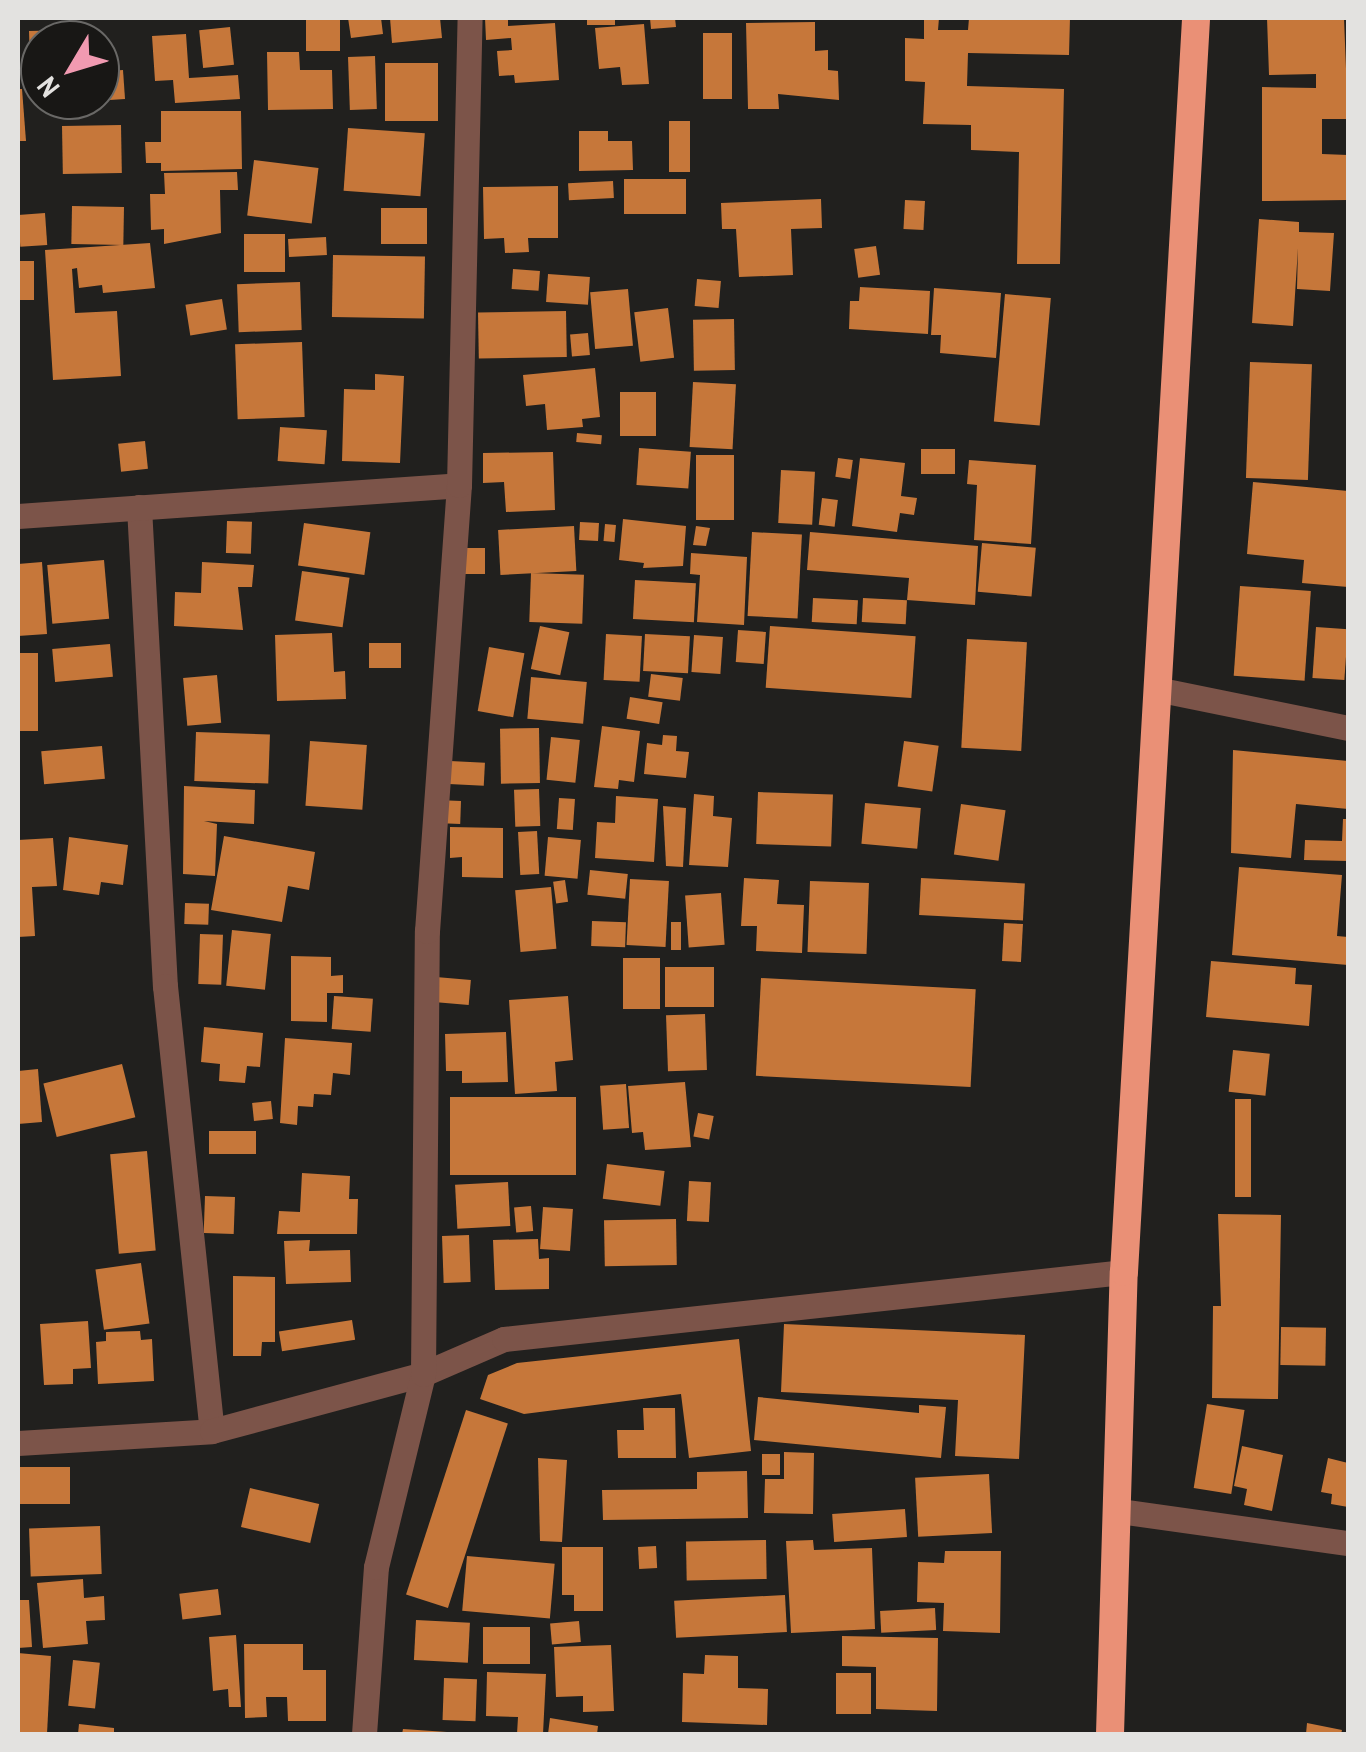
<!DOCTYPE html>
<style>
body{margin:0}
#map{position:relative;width:1366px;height:1752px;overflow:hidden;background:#21201e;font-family:"Archivo Narrow",sans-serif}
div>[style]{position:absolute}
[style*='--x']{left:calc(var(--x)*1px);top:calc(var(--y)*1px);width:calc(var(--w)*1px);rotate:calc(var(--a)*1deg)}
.building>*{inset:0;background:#c6773a;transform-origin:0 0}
.minor>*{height:25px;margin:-12.5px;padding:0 12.5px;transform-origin:12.5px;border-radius:12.5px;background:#7c5449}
.trunk>*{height:28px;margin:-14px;padding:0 14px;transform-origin:14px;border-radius:14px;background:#ea9076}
span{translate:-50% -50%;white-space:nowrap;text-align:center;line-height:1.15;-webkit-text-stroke:10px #181715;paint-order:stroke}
.frame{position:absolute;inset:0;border:20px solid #e3e2e0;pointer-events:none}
.north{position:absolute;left:20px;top:20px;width:100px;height:100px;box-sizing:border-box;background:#181715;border:2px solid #696866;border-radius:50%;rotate:232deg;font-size:28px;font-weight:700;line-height:40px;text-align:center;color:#e3e2e0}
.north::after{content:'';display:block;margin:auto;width:35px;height:45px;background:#f19ab1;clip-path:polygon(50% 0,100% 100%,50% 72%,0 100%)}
</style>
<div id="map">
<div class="building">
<i style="left:306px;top:18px;width:34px;height:33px"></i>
<i style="clip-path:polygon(348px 18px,381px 18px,383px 34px,351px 38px)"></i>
<i style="clip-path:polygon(390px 18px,440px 18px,442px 38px,392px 43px)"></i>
<i style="clip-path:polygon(485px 18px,508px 18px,508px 26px,555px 23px,559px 80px,515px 83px,514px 75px,499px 76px,497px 51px,512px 50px,511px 38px,486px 40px)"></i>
<i style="left:587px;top:18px;width:28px;height:7px"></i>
<i style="clip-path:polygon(650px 18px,675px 18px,676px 27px,651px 29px)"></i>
<i style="clip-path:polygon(924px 18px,939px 18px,938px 30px,968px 30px,969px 18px,1070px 18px,1069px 55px,968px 53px,967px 86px,1064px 89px,1060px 264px,1017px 264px,1019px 152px,971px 150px,971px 125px,923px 124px,925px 82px,905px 81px,905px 38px,924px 39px)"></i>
<i style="clip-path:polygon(1267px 18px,1344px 18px,1348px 119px,1322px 119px,1322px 154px,1348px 155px,1348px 200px,1262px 201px,1262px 87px,1316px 88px,1316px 74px,1269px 75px)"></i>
<i style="clip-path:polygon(815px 22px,815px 51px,828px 50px,828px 70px,838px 71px,839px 100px,778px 94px,779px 109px,748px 109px,746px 23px)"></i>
<i style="clip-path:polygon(644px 24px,649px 84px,622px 85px,620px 67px,599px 69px,595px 28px)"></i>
<i style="left:230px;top:27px;width:38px;height:31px;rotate:84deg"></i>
<i style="clip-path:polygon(73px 30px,74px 40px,40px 40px,40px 66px,30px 66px,29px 31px)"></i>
<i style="left:703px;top:33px;width:29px;height:66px"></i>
<i style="clip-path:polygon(186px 34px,189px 78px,238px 75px,240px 99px,175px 103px,173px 80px,155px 81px,152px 36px)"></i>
<i style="clip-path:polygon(267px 52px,299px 52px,300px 70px,332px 70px,333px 109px,268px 110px)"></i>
<i style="left:375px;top:56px;width:53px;height:27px;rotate:88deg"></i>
<i style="left:385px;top:63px;width:53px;height:58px"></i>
<i style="left:123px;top:70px;width:29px;height:23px;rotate:86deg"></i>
<i style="clip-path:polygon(18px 89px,22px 89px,26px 141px,18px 141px)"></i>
<i style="clip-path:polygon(161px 111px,241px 111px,242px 169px,161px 171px,161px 163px,146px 163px,145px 142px,161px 142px)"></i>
<i style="left:669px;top:121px;width:21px;height:51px"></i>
<i style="left:121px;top:125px;width:48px;height:59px;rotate:89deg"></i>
<i style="left:348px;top:128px;width:77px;height:63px;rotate:4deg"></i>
<i style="clip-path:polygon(579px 131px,608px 131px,608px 141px,632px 141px,633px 170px,579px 171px)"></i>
<i style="left:254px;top:160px;width:65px;height:56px;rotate:7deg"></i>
<i style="clip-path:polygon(237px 172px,238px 190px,220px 190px,221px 233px,164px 244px,164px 229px,151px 230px,150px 194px,165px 194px,164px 173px)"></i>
<i style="left:686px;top:179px;width:35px;height:62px;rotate:90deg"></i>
<i style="left:613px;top:181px;width:17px;height:45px;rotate:87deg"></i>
<i style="clip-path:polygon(558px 186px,558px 238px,528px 238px,529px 252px,505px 253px,504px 238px,484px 239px,483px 187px)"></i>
<i style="clip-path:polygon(821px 199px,822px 228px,791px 229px,793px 275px,739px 277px,736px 229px,722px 229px,721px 203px)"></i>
<i style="left:905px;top:200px;width:20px;height:29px;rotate:3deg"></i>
<i style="left:72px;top:206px;width:52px;height:38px;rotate:1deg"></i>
<i style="left:381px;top:208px;width:46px;height:36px"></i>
<i style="left:45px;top:213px;width:32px;height:27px;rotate:86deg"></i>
<i style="clip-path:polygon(1259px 219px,1299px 222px,1299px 232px,1334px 233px,1330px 291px,1297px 289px,1298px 248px,1293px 326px,1252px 323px)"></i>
<i style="left:285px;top:234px;width:38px;height:41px;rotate:90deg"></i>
<i style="left:326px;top:237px;width:18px;height:38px;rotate:87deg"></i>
<i style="clip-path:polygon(150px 243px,155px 288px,103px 293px,102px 285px,79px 288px,77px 268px,72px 269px,75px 313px,117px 311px,121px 376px,53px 380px,45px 250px)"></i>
<i style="left:876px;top:246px;width:29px;height:22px;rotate:82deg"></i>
<i style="left:333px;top:255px;width:92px;height:62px;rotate:1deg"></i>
<i style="left:18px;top:261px;width:16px;height:39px"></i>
<i style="left:513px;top:269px;width:27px;height:20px;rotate:4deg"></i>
<i style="left:548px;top:274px;width:42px;height:28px;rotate:4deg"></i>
<i style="left:697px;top:279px;width:24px;height:27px;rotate:5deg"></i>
<i style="left:300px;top:282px;width:48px;height:63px;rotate:88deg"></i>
<i style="clip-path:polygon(860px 287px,930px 291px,928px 334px,849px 329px,850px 301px,859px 301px)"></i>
<i style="clip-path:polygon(934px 288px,1001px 293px,996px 358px,940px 353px,941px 335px,931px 335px)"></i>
<i style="left:628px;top:289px;width:57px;height:38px;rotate:85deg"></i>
<i style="left:1005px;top:294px;width:46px;height:128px;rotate:5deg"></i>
<i style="left:222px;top:299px;width:31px;height:37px;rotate:81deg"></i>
<i style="left:668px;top:308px;width:50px;height:34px;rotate:83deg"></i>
<i style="left:566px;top:311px;width:46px;height:88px;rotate:89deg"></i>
<i style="left:734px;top:319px;width:51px;height:41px;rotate:89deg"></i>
<i style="left:588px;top:333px;width:22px;height:18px;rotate:85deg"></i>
<i style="left:302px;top:342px;width:75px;height:67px;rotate:88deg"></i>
<i style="left:1250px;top:362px;width:62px;height:116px;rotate:2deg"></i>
<i style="clip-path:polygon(595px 368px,600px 417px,582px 419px,583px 427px,547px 430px,545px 404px,526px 406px,523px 375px)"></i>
<i style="clip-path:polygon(375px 374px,404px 376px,400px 463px,342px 461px,344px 389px,375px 390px)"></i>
<i style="left:693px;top:382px;width:43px;height:65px;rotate:3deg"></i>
<i style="left:620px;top:392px;width:36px;height:44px"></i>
<i style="left:280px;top:427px;width:47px;height:34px;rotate:4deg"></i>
<i style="left:577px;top:433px;width:25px;height:9px;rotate:5deg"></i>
<i style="left:145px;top:441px;width:28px;height:27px;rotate:84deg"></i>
<i style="left:639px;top:448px;width:52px;height:37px;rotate:4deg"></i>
<i style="left:921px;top:449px;width:34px;height:25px"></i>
<i style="clip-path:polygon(553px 452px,555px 510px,506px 512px,504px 482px,483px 483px,483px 453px)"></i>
<i style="left:696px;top:455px;width:38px;height:65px"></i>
<i style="left:838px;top:458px;width:15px;height:19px;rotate:8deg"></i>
<i style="clip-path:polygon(860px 458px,905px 463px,901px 496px,917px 498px,914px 515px,900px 513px,897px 532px,852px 526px)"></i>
<i style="clip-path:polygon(969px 460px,1036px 465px,1031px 544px,974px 540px,977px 485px,967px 484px)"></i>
<i style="left:781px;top:470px;width:34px;height:53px;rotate:3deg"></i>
<i style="clip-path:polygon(1253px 482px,1348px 491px,1348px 587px,1302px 583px,1304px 560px,1247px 554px)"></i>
<i style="left:822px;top:498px;width:16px;height:27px;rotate:7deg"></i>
<i style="clip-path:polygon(623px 519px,686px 526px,683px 566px,643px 568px,644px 563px,619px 560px)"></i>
<i style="left:227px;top:521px;width:25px;height:32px;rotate:2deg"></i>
<i style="left:580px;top:522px;width:19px;height:18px;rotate:3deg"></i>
<i style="left:304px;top:523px;width:67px;height:43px;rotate:8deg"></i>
<i style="left:605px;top:524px;width:11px;height:17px;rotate:5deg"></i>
<i style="left:574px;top:526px;width:45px;height:76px;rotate:87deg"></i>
<i style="clip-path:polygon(696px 526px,710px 528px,706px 546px,693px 545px)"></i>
<i style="left:752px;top:532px;width:50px;height:84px;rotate:3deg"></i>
<i style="clip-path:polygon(810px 532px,978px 546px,975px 605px,907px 600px,909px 578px,807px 570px)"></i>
<i style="left:982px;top:543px;width:54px;height:49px;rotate:5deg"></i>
<i style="left:464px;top:548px;width:21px;height:26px"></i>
<i style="clip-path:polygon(691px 553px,747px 557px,744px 625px,697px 622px,700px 575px,690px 574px)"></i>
<i style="left:104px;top:560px;width:59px;height:57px;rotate:85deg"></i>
<i style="clip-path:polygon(42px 562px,47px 634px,18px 636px,18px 564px)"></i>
<i style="clip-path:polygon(202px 562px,254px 565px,252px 587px,238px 587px,243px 630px,174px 626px,175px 592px,201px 593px)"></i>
<i style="left:302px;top:571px;width:48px;height:50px;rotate:8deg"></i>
<i style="left:531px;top:573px;width:53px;height:49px;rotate:2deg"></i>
<i style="left:635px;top:580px;width:61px;height:39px;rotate:3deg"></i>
<i style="left:1240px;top:586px;width:71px;height:90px;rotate:4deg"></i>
<i style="left:813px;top:598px;width:45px;height:24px;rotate:3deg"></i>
<i style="left:863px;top:598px;width:44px;height:24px;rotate:3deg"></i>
<i style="left:540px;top:626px;width:30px;height:44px;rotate:12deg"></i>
<i style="left:770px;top:626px;width:146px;height:62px;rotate:4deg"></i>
<i style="left:1316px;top:627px;width:32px;height:51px;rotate:4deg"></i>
<i style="left:738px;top:630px;width:28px;height:32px;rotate:4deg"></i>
<i style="clip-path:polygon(332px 633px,334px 672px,345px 671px,346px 699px,277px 701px,275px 635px)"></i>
<i style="left:606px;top:634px;width:36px;height:46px;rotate:3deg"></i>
<i style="left:645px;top:634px;width:45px;height:37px;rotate:3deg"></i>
<i style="left:694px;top:635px;width:29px;height:37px;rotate:4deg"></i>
<i style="left:967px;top:639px;width:60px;height:109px;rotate:3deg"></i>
<i style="left:369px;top:643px;width:32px;height:25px"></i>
<i style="left:110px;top:644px;width:33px;height:58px;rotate:85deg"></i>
<i style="left:489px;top:647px;width:36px;height:65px;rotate:10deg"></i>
<i style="left:18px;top:653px;width:20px;height:78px"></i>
<i style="left:651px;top:674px;width:32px;height:23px;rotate:7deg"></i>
<i style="left:217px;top:675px;width:48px;height:34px;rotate:85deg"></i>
<i style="left:531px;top:677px;width:56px;height:42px;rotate:5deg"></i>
<i style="left:630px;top:697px;width:33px;height:22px;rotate:9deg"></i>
<i style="clip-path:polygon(602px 726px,640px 731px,634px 782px,619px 780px,618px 789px,594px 787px)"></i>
<i style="left:539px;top:728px;width:55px;height:39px;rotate:89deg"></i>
<i style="left:196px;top:732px;width:74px;height:49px;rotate:2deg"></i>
<i style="clip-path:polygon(663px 735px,677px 736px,676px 751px,689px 752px,686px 778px,644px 774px,647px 743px,662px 745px)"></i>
<i style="left:551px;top:737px;width:29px;height:43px;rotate:6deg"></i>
<i style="left:310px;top:741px;width:57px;height:65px;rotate:4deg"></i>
<i style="left:904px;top:741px;width:35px;height:46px;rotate:8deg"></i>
<i style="left:102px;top:746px;width:33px;height:61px;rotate:85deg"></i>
<i style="clip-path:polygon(1233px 750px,1348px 761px,1348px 809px,1296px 804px,1291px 858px,1231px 853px)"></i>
<i style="left:450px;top:761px;width:35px;height:23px;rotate:3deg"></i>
<i style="clip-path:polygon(184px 786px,255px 790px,254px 824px,204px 821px,217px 824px,215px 876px,183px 874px)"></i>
<i style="left:539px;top:789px;width:37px;height:25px;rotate:88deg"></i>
<i style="left:758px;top:792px;width:75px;height:52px;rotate:2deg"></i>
<i style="clip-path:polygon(694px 794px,714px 796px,713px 816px,732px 818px,728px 867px,689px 865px)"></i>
<i style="clip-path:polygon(616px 796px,658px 799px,654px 862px,595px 858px,597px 822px,615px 823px)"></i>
<i style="left:559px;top:798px;width:16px;height:31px;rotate:4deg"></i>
<i style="left:461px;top:801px;width:23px;height:18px;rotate:92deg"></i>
<i style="left:865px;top:803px;width:56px;height:41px;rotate:5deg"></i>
<i style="left:961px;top:804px;width:45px;height:51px;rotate:8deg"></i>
<i style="clip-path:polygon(663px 806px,686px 808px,683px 867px,666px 866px)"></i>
<i style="clip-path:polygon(1343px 819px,1348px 819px,1348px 861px,1304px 860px,1305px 840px,1342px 841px)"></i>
<i style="clip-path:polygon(450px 827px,503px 828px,503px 878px,462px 877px,462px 857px,450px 858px)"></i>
<i style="left:537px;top:831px;width:43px;height:19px;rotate:87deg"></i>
<i style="clip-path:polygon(224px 836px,315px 852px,309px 890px,288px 886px,282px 922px,211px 910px)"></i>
<i style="clip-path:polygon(69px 837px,128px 845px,123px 885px,101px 882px,99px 895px,63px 890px)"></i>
<i style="left:548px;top:837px;width:33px;height:39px;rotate:5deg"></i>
<i style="clip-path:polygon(53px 838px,57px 886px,32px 887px,35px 936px,18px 937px,18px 840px)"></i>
<i style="clip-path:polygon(1239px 867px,1342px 875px,1337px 936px,1348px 937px,1348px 965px,1232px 955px)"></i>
<i style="left:590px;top:870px;width:38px;height:25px;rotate:6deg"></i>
<i style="clip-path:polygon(744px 878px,779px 880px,777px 904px,804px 905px,802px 953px,756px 951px,757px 926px,741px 926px)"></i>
<i style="left:921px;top:878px;width:104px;height:37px;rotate:3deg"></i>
<i style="left:630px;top:879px;width:39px;height:66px;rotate:3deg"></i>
<i style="left:565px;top:880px;width:22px;height:12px;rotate:82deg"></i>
<i style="left:810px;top:881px;width:59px;height:71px;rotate:2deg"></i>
<i style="left:551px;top:887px;width:62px;height:36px;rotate:85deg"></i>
<i style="left:721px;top:893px;width:52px;height:36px;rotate:86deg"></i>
<i style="left:185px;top:903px;width:24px;height:21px;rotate:2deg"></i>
<i style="left:592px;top:921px;width:34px;height:25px;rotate:2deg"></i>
<i style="left:671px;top:922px;width:10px;height:28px"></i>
<i style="left:1004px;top:923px;width:19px;height:38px;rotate:3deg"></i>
<i style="left:232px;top:930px;width:39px;height:56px;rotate:6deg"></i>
<i style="left:200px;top:934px;width:23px;height:50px;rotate:2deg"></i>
<i style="clip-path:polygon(291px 956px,331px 957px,331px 976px,343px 975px,343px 993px,327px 993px,327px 1022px,291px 1021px)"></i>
<i style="left:623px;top:958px;width:37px;height:51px"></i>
<i style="clip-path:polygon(1211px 961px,1296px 968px,1295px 984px,1312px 985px,1309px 1026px,1206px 1017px)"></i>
<i style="left:665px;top:967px;width:49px;height:40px"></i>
<i style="left:436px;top:977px;width:35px;height:25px;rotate:5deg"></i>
<i style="left:761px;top:978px;width:215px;height:98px;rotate:3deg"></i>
<i style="left:334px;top:996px;width:39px;height:33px;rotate:4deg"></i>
<i style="clip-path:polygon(568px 996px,573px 1060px,555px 1062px,557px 1091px,515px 1094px,509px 1000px)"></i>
<i style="left:705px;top:1014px;width:56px;height:39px;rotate:88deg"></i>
<i style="clip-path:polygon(204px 1027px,263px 1033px,260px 1067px,247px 1066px,245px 1083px,219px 1081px,220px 1064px,201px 1062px)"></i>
<i style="clip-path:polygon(506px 1032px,508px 1082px,462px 1083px,462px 1071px,446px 1071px,445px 1034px)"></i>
<i style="clip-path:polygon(285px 1038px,352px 1043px,350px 1075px,333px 1073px,331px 1095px,314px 1094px,313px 1107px,298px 1106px,297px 1125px,280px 1123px)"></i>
<i style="left:1233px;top:1050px;width:37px;height:42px;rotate:6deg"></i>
<i style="left:122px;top:1064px;width:55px;height:81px;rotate:76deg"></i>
<i style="clip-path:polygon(38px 1069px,42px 1122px,18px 1124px,18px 1071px)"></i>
<i style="clip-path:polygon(685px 1082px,691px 1147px,645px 1150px,643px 1132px,632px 1133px,628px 1086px)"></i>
<i style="left:626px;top:1084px;width:44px;height:26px;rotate:86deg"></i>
<i style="left:450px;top:1097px;width:126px;height:78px"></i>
<i style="left:1235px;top:1099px;width:16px;height:98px"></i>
<i style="left:271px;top:1101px;width:18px;height:19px;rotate:84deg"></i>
<i style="left:698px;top:1113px;width:16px;height:24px;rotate:11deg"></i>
<i style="left:209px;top:1131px;width:47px;height:23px"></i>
<i style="left:147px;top:1151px;width:100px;height:37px;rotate:85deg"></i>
<i style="left:607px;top:1164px;width:58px;height:35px;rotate:7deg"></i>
<i style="clip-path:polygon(302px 1173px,350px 1176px,349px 1199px,358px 1199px,357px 1234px,277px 1234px,279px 1211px,300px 1212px)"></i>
<i style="left:689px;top:1181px;width:22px;height:40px;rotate:3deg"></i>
<i style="left:508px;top:1182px;width:44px;height:53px;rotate:87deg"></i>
<i style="left:205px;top:1196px;width:30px;height:37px;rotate:2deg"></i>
<i style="left:531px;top:1206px;width:25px;height:17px;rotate:85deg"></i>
<i style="left:543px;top:1207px;width:30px;height:42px;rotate:4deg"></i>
<i style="clip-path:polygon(1218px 1214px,1281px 1215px,1278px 1399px,1212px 1398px,1213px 1306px,1221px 1306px)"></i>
<i style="left:676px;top:1219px;width:46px;height:72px;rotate:89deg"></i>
<i style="left:469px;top:1235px;width:47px;height:27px;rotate:88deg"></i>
<i style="clip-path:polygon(538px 1239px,539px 1259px,549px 1258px,549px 1289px,495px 1290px,493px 1240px)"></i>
<i style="clip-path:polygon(310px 1240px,309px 1251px,350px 1250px,351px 1282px,286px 1284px,284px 1241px)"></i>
<i style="left:141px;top:1263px;width:61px;height:46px;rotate:82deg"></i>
<i style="clip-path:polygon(233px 1276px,275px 1277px,275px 1342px,262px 1342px,261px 1356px,233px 1356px)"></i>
<i style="left:352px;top:1320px;width:20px;height:74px;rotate:81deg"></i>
<i style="clip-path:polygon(88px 1321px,91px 1368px,73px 1369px,73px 1384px,44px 1385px,40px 1324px)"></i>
<i style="clip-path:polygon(784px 1324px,1025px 1335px,1019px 1459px,955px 1456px,958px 1400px,781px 1392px)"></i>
<i style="left:1281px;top:1327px;width:45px;height:38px;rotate:1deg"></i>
<i style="clip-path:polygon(140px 1331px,141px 1340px,152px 1339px,154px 1381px,98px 1384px,96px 1342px,106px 1341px,106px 1332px)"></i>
<i style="clip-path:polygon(739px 1339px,751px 1451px,689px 1458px,681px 1394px,524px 1414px,480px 1399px,488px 1375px,517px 1363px)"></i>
<i style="clip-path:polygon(758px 1397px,919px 1413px,919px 1405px,946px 1407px,941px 1458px,754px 1440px)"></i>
<i style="left:1207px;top:1404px;width:38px;height:85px;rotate:9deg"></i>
<i style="clip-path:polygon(643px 1408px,675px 1408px,676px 1458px,618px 1458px,617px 1430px,644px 1430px)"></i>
<i style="left:466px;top:1410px;width:44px;height:194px;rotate:18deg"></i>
<i style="clip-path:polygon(1242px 1446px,1283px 1455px,1272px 1511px,1244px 1505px,1247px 1489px,1234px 1486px)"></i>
<i style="clip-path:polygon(784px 1452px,814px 1453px,813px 1514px,764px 1513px,765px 1479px,784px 1479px)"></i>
<i style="left:762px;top:1454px;width:18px;height:21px"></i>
<i style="clip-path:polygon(538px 1458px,567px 1460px,562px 1542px,540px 1541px)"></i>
<i style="clip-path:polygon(1328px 1458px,1348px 1463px,1348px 1507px,1331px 1504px,1332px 1494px,1321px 1492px)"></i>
<i style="left:18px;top:1467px;width:52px;height:37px"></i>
<i style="clip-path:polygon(747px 1471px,748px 1518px,603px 1520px,602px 1490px,697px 1489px,697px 1472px)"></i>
<i style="left:989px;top:1474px;width:59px;height:74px;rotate:87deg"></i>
<i style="left:250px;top:1488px;width:71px;height:40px;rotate:13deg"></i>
<i style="left:905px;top:1509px;width:28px;height:73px;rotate:86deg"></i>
<i style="left:100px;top:1526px;width:48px;height:71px;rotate:88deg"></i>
<i style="left:766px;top:1540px;width:39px;height:80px;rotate:89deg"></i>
<i style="clip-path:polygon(813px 1540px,814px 1550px,872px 1548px,875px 1629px,791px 1633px,786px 1541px)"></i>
<i style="left:656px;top:1546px;width:22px;height:18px;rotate:87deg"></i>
<i style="clip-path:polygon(562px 1547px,603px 1547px,603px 1611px,574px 1611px,574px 1595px,562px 1595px)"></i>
<i style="clip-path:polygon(945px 1551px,1001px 1551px,1000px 1633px,943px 1631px,944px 1603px,917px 1602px,918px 1562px,944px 1563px)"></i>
<i style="left:467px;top:1556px;width:88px;height:55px;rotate:5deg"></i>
<i style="clip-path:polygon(83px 1579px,84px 1598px,104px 1596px,105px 1620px,86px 1621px,88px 1644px,43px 1648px,37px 1583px)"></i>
<i style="left:218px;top:1589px;width:26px;height:39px;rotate:83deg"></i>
<i style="left:785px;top:1595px;width:37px;height:111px;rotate:87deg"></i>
<i style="clip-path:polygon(18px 1600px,29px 1600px,32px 1647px,18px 1648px)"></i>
<i style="left:935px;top:1608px;width:22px;height:55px;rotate:87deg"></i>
<i style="left:416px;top:1620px;width:54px;height:40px;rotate:3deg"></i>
<i style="left:579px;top:1621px;width:21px;height:29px;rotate:85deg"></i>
<i style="left:483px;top:1627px;width:47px;height:37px"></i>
<i style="clip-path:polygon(236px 1635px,241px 1707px,229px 1707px,228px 1689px,213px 1691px,209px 1637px)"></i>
<i style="clip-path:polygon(842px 1636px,938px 1638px,937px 1711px,876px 1709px,876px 1667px,842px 1666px)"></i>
<i style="clip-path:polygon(244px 1644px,303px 1644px,303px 1670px,326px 1670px,326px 1721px,288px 1721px,287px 1697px,266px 1697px,267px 1717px,245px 1718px)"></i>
<i style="clip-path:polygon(611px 1645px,614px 1711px,583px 1712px,583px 1696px,556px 1697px,554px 1647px)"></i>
<i style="clip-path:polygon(18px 1653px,51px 1656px,47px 1734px,18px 1734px)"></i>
<i style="clip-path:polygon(705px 1655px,738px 1656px,738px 1688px,768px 1689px,767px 1725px,682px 1722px,683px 1673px,704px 1674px)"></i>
<i style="left:73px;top:1660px;width:27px;height:46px;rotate:6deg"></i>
<i style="clip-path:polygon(487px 1672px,546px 1674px,543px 1734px,517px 1734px,518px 1717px,486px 1716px)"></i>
<i style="left:836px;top:1673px;width:35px;height:41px"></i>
<i style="left:444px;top:1678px;width:33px;height:42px;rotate:2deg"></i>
<i style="clip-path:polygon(550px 1718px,598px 1726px,597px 1734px,548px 1734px)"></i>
<i style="clip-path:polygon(1307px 1723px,1342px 1730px,1341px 1734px,1306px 1734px)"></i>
<i style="clip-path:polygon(79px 1724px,114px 1728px,114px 1734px,78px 1734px)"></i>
<i style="clip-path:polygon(403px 1729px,447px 1732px,447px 1734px,402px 1734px)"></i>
</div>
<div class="minor">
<i style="--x:139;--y:507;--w:480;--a:86.9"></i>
<i style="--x:165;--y:986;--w:447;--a:84"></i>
<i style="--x:18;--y:516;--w:442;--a:-4"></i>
<i style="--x:1161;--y:690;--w:191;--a:11.5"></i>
<i style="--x:18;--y:1443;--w:194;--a:-3.5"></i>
<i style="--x:212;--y:1431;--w:219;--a:-15.1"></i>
<i style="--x:423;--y:1374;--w:88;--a:-23.4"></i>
<i style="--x:504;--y:1339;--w:624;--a:-6.17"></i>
<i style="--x:1119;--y:1511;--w:231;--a:8"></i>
<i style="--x:364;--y:1734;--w:167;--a:-85.9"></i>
<i style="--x:376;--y:1567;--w:199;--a:-76.3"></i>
<i style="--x:423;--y:1374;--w:443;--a:-89.5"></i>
<i style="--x:427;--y:931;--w:447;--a:-85.9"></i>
<i style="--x:459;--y:485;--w:467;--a:-88.7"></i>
</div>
<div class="trunk">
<i style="--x:1110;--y:1734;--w:462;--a:-88.3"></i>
<i style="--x:1124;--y:1272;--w:1256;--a:-86.71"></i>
</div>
<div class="frame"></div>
<div class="north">N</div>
</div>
